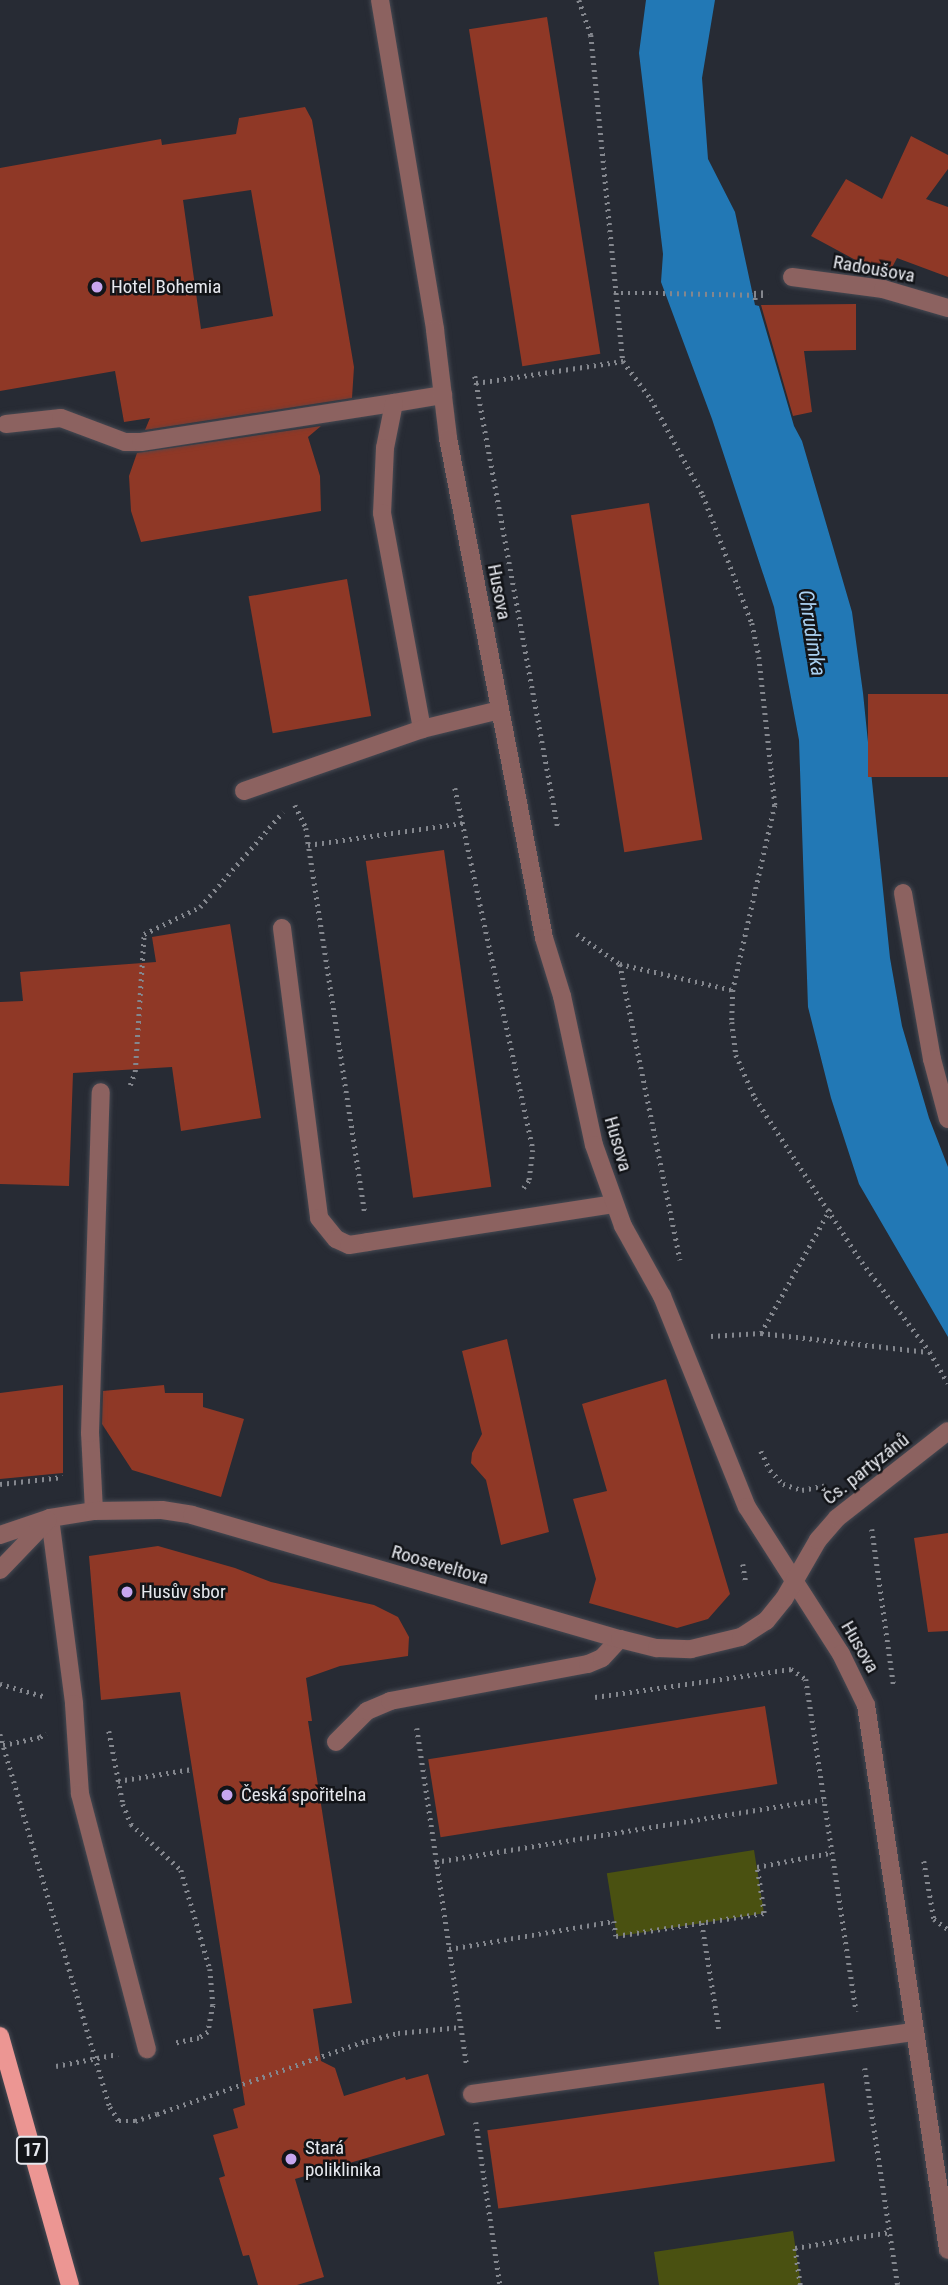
<!DOCTYPE html>
<meta charset="utf-8">
<style>
body{margin:0}
#map{position:relative;width:948px;height:2285px;overflow:hidden;background:#272b34;font-family:"Roboto Condensed",sans-serif}
div>[style]{position:absolute}
[style*='--x']{left:calc(var(--x)*1px);top:calc(var(--y)*1px);width:calc(var(--w)*1px);rotate:calc(var(--a)*1deg)}
.green>*{inset:0;background:#4a5111;transform-origin:0 0}
.water>*{inset:0;background:#2278b5}
.building>*{inset:0;background:#8f3826;transform-origin:0 0}
.path>*{height:4.5px;margin-top:-2.25px;transform-origin:0;background:repeating-linear-gradient(90deg,#84878e 0 2px,transparent 0 7px)}
.roads{filter:drop-shadow(0 0 2px #464952) drop-shadow(0 0 2px #464952)}
.lane>*{height:18px;margin:-9px;padding:0 9px;transform-origin:9px;border-radius:9px;background:#8c6260}
.street>*{height:18px;margin:-9px;padding:0 9px;transform-origin:9px;border-radius:9px;background:#8c6260}
.primary>*{height:18px;margin:-9px;padding:0 9px;transform-origin:9px;border-radius:9px;background:#ec9693}
.path-bridge>*{height:4.5px;margin-top:-2.25px;transform-origin:0;background:repeating-linear-gradient(90deg,#84878e 0 2px,transparent 0 7px)}
.dots>*{width:19px;height:19px;translate:-50% -50%;box-sizing:border-box;border:4px solid #121418;border-radius:50%}
span{translate:-50% -50%;white-space:nowrap;text-align:center;line-height:1.15;-webkit-text-stroke:5px #121418;paint-order:stroke}
.shield-label span{padding:2px 5px;background:#121418;border:2px solid;border-radius:5px;-webkit-text-stroke-width:0}
.shield-label{font-size:18px;color:#e6e8ee;font-weight:700}
.street-label{font-size:19px;color:#e6e8ee}
.poi-label{font-size:19px;color:#e6e8ee}
.left{translate:0 -50%;text-align:left}
.water-label{font-size:21px;color:#abd1f1;font-style:italic}
</style>
<div id="map">
<div class="green">
<i style="left:754px;top:1850px;width:64px;height:149px;rotate:81deg"></i>
<i style="clip-path:polygon(793px 2231px,801px 2285px,659px 2285px,654px 2252px)"></i>
</div>
<div class="water">
<i style="clip-path:polygon(646px 0,715px 0,702px 78px,708px 159px,735px 212px,755px 305px,759px 306px,794px 426px,802px 441px,852px 612px,863px 693px,890px 958px,902px 1026px,929px 1118px,948px 1167px,948px 1337px,859px 1184px,831px 1098px,808px 1007px,799px 740px,774px 607px,712px 419px,661px 282px,663px 254px,639px 53px)"></i>
</div>
<div class="building">
<i style="left:547px;top:17px;width:341px;height:79px;rotate:81deg"></i>
<i style="clip-path:polygon(evenodd,305px 107px,312px 120px,354px 367px,352px 398px,145px 430px,150px 418px,124px 422px,115px 371px,0 391px,0 168px,161px 139px,162px 145px,236px 134px,239px 118px,305px 107px,251px 190px,273px 316px,201px 329px,183px 200px,251px 190px)"></i>
<i style="clip-path:polygon(911px 136px,948px 155px,948px 169px,926px 199px,948px 207px,948px 277px,897px 258px,887px 277px,811px 236px,846px 179px,882px 199px)"></i>
<i style="clip-path:polygon(856px 304px,856px 350px,804px 351px,812px 412px,793px 416px,761px 305px)"></i>
<i style="clip-path:polygon(321px 426px,308px 437px,320px 476px,321px 511px,141px 542px,131px 511px,129px 476px,137px 453px)"></i>
<i style="left:649px;top:503px;width:341px;height:79px;rotate:81deg"></i>
<i style="left:347px;top:579px;width:139px;height:100px;rotate:80deg"></i>
<i style="left:948px;top:694px;width:83px;height:80px;rotate:90deg"></i>
<i style="left:444px;top:850px;width:340px;height:79px;rotate:82deg"></i>
<i style="clip-path:polygon(230px 924px,261px 1118px,181px 1131px,172px 1067px,73px 1073px,69px 1186px,0 1184px,0 1002px,23px 1001px,20px 972px,156px 962px,152px 937px)"></i>
<i style="clip-path:polygon(507px 1339px,549px 1532px,501px 1545px,486px 1480px,471px 1463px,472px 1453px,482px 1434px,462px 1351px)"></i>
<i style="clip-path:polygon(666px 1379px,730px 1594px,708px 1619px,677px 1628px,589px 1603px,596px 1579px,573px 1499px,607px 1491px,582px 1404px)"></i>
<i style="clip-path:polygon(63px 1385px,63px 1473px,0 1479px,0 1393px)"></i>
<i style="clip-path:polygon(164px 1385px,165px 1393px,203px 1393px,203px 1407px,244px 1419px,221px 1497px,132px 1470px,102px 1424px,103px 1391px)"></i>
<i style="clip-path:polygon(948px 1533px,948px 1631px,928px 1632px,914px 1538px)"></i>
<i style="clip-path:polygon(158px 1546px,235px 1568px,271px 1582px,374px 1605px,398px 1617px,409px 1637px,408px 1656px,340px 1666px,306px 1678px,312px 1721px,308px 1721px,352px 2003px,313px 2009px,321px 2061px,335px 2068px,344px 2096px,405px 2077px,406px 2080px,428px 2074px,445px 2135px,295px 2179px,324px 2277px,297px 2285px,258px 2285px,249px 2255px,243px 2256px,219px 2178px,225px 2176px,213px 2135px,238px 2128px,233px 2109px,245px 2105px,180px 1692px,101px 1700px,89px 1556px)"></i>
<i style="left:765px;top:1706px;width:79px;height:341px;rotate:81deg"></i>
<i style="left:824px;top:2083px;width:79px;height:340px;rotate:82deg"></i>
</div>
<div class="path">
<i style="--x:579;--y:0;--w:37;--a:71"></i>
<i style="--x:591;--y:35;--w:328;--a:84.4"></i>
<i style="--x:623;--y:361;--w:47;--a:53.6"></i>
<i style="--x:651;--y:399;--w:109;--a:61.6"></i>
<i style="--x:703;--y:495;--w:137;--a:69.1"></i>
<i style="--x:752;--y:623;--w:35;--a:78"></i>
<i style="--x:759;--y:657;--w:149;--a:83.8"></i>
<i style="--x:775;--y:805;--w:190;--a:102.8"></i>
<i style="--x:733;--y:990;--w:32;--a:92"></i>
<i style="--x:732;--y:1022;--w:33;--a:83"></i>
<i style="--x:736;--y:1055;--w:47;--a:66.2"></i>
<i style="--x:755;--y:1098;--w:196;--a:56.9"></i>
<i style="--x:862;--y:1262;--w:113;--a:52.9"></i>
<i style="--x:930;--y:1352;--w:36;--a:60"></i>
<i style="--x:614;--y:293;--w:49;--a:0"></i>
<i style="--x:755;--y:300;--w:7;--a:-98"></i>
<i style="--x:754;--y:293;--w:14;--a:-4"></i>
<i style="--x:475;--y:376;--w:461;--a:79.6"></i>
<i style="--x:476;--y:383;--w:149;--a:-8.5"></i>
<i style="--x:455;--y:788;--w:370;--a:77.8"></i>
<i style="--x:533;--y:1150;--w:31;--a:97"></i>
<i style="--x:529;--y:1181;--w:9;--a:126"></i>
<i style="--x:295;--y:805;--w:25;--a:64"></i>
<i style="--x:306;--y:828;--w:389;--a:81.3"></i>
<i style="--x:308;--y:845;--w:157;--a:-8.1"></i>
<i style="--x:577;--y:934;--w:52;--a:34.9"></i>
<i style="--x:620;--y:964;--w:302;--a:78.5"></i>
<i style="--x:620;--y:964;--w:116;--a:13"></i>
<i style="--x:130;--y:1085;--w:14;--a:-69"></i>
<i style="--x:135;--y:1072;--w:138;--a:-86.3"></i>
<i style="--x:144;--y:934;--w:62;--a:-25.7"></i>
<i style="--x:200;--y:907;--w:126;--a:-48.9"></i>
<i style="--x:761;--y:1333;--w:142;--a:-60.9"></i>
<i style="--x:711;--y:1336;--w:50;--a:-3.4"></i>
<i style="--x:761;--y:1333;--w:168;--a:6.5"></i>
<i style="--x:761;--y:1451;--w:21;--a:65"></i>
<i style="--x:770;--y:1470;--w:19;--a:47"></i>
<i style="--x:783;--y:1484;--w:20;--a:18"></i>
<i style="--x:802;--y:1490;--w:25;--a:-11"></i>
<i style="--x:0;--y:1484;--w:63;--a:-6.3"></i>
<i style="--x:872;--y:1529;--w:160;--a:82.1"></i>
<i style="--x:743;--y:1564;--w:19;--a:81"></i>
<i style="--x:0;--y:1684;--w:45;--a:15.6"></i>
<i style="--x:595;--y:1697;--w:198;--a:-8.1"></i>
<i style="--x:791;--y:1669;--w:18;--a:34"></i>
<i style="--x:806;--y:1679;--w:336;--a:81.4"></i>
<i style="--x:417;--y:1728;--w:341;--a:81.6"></i>
<i style="--x:109;--y:1731;--w:74;--a:79.1"></i>
<i style="--x:123;--y:1804;--w:22;--a:68"></i>
<i style="--x:131;--y:1824;--w:68;--a:42.6"></i>
<i style="--x:181;--y:1870;--w:103;--a:73.7"></i>
<i style="--x:210;--y:1969;--w:36;--a:85"></i>
<i style="--x:213;--y:2005;--w:27;--a:100"></i>
<i style="--x:208;--y:2032;--w:11;--a:146"></i>
<i style="--x:199;--y:2038;--w:25;--a:168"></i>
<i style="--x:0;--y:1734;--w:389;--a:73.6"></i>
<i style="--x:110;--y:2107;--w:17;--a:57"></i>
<i style="--x:119;--y:2121;--w:16;--a:0"></i>
<i style="--x:135;--y:2121;--w:23;--a:-18"></i>
<i style="--x:157;--y:2114;--w:221;--a:-19.3"></i>
<i style="--x:366;--y:2041;--w:33;--a:-14"></i>
<i style="--x:398;--y:2033;--w:63;--a:-5.4"></i>
<i style="--x:3;--y:1745;--w:38;--a:-12"></i>
<i style="--x:40;--y:1737;--w:7;--a:-34"></i>
<i style="--x:118;--y:1781;--w:75;--a:-9.2"></i>
<i style="--x:924;--y:1861;--w:59;--a:80.2"></i>
<i style="--x:934;--y:1919;--w:17;--a:36"></i>
<i style="--x:435;--y:1862;--w:393;--a:-9.2"></i>
<i style="--x:702;--y:1923;--w:107;--a:80.9"></i>
<i style="--x:449;--y:1949;--w:167;--a:-9.6"></i>
<i style="--x:614;--y:1921;--w:15;--a:82"></i>
<i style="--x:616;--y:1936;--w:150;--a:-8.8"></i>
<i style="--x:764;--y:1913;--w:47;--a:-98.7"></i>
<i style="--x:757;--y:1867;--w:74;--a:-10.9"></i>
<i style="--x:56;--y:2066;--w:63;--a:-11"></i>
<i style="--x:865;--y:2068;--w:219;--a:81.4"></i>
<i style="--x:476;--y:2122;--w:165;--a:81.6"></i>
<i style="--x:800;--y:2285;--w:37;--a:-98"></i>
<i style="--x:795;--y:2248;--w:96;--a:-9.6"></i>
</div>
<div class="roads">
<div class="lane">
<i style="--x:394;--y:403;--w:50;--a:-9.3"></i>
<i style="--x:6;--y:424;--w:55;--a:-6.2"></i>
<i style="--x:61;--y:418;--w:68;--a:20.6"></i>
<i style="--x:125;--y:442;--w:16;--a:0"></i>
<i style="--x:141;--y:442;--w:256;--a:-8.8"></i>
<i style="--x:394;--y:403;--w:46;--a:101.3"></i>
<i style="--x:385;--y:448;--w:65;--a:92.6"></i>
<i style="--x:382;--y:513;--w:220;--a:79.5"></i>
<i style="--x:244;--y:791;--w:188;--a:-19.2"></i>
<i style="--x:422;--y:729;--w:80;--a:-13.7"></i>
<i style="--x:282;--y:928;--w:292;--a:82.7"></i>
<i style="--x:319;--y:1218;--w:27;--a:51"></i>
<i style="--x:336;--y:1239;--w:14;--a:25"></i>
<i style="--x:349;--y:1245;--w:19;--a:-9"></i>
<i style="--x:368;--y:1242;--w:249;--a:-8.8"></i>
<i style="--x:94;--y:1511;--w:78;--a:-92.9"></i>
<i style="--x:90;--y:1433;--w:341;--a:-88.2"></i>
<i style="--x:50;--y:1518;--w:188;--a:82.6"></i>
<i style="--x:74;--y:1704;--w:90;--a:86.2"></i>
<i style="--x:80;--y:1794;--w:264;--a:75.3"></i>
<i style="--x:336;--y:1742;--w:44;--a:-45"></i>
<i style="--x:367;--y:1711;--w:25;--a:-23"></i>
<i style="--x:390;--y:1701;--w:201;--a:-10.6"></i>
<i style="--x:588;--y:1664;--w:15;--a:-23"></i>
<i style="--x:602;--y:1658;--w:26;--a:-47"></i>
<i style="--x:472;--y:2094;--w:447;--a:-8"></i>
</div>
<div class="street">
<i style="--x:380;--y:0;--w:335;--a:80.5"></i>
<i style="--x:435;--y:330;--w:109;--a:83.1"></i>
<i style="--x:448;--y:438;--w:509;--a:79.13"></i>
<i style="--x:544;--y:938;--w:61;--a:72.8"></i>
<i style="--x:562;--y:996;--w:152;--a:77.9"></i>
<i style="--x:594;--y:1145;--w:86;--a:70.3"></i>
<i style="--x:623;--y:1226;--w:80;--a:60.9"></i>
<i style="--x:662;--y:1296;--w:227;--a:68.1"></i>
<i style="--x:747;--y:1507;--w:174;--a:57.4"></i>
<i style="--x:841;--y:1654;--w:57;--a:63.9"></i>
<i style="--x:866;--y:1705;--w:551;--a:81.44"></i>
<i style="--x:792;--y:277;--w:92;--a:7.5"></i>
<i style="--x:883;--y:289;--w:68;--a:16.3"></i>
<i style="--x:903;--y:893;--w:169;--a:80.1"></i>
<i style="--x:932;--y:1059;--w:62;--a:75.1"></i>
<i style="--x:0;--y:1535;--w:53;--a:-18.8"></i>
<i style="--x:50;--y:1518;--w:45;--a:-9"></i>
<i style="--x:94;--y:1511;--w:68;--a:-0.8"></i>
<i style="--x:162;--y:1510;--w:30;--a:9"></i>
<i style="--x:192;--y:1515;--w:446;--a:16.2"></i>
<i style="--x:620;--y:1639;--w:38;--a:14"></i>
<i style="--x:657;--y:1648;--w:34;--a:2"></i>
<i style="--x:691;--y:1649;--w:51;--a:-13.5"></i>
<i style="--x:741;--y:1637;--w:30;--a:-33"></i>
<i style="--x:766;--y:1621;--w:28;--a:-51"></i>
<i style="--x:784;--y:1599;--w:68;--a:-60"></i>
<i style="--x:818;--y:1540;--w:29;--a:-49"></i>
<i style="--x:837;--y:1518;--w:141;--a:-38.1"></i>
<i style="--x:0;--y:1570;--w:69;--a:-46.2"></i>
</div>
<div class="primary">
<i style="--x:0;--y:2036;--w:259;--a:74.3"></i>
</div>
</div>
<div class="path-bridge">
<i style="--x:663;--y:293;--w:101;--a:1.1"></i>
</div>
<div class="dots">
<i style="left:97px;top:287px;background:#c7a6ef"></i>
<i style="left:127px;top:1592px;background:#c7a6ef"></i>
<i style="left:227px;top:1795px;background:#c7a6ef"></i>
<i style="left:291px;top:2159px;background:#c7a6ef"></i>
</div>
<div class="shield-label">
<span style="left:32px;top:2150px">17</span>
</div>
<div class="street-label">
<span style="left:874px;top:269px;rotate:10deg">Radoušova</span>
<span style="left:499px;top:592px;rotate:79deg">Husova</span>
<span style="left:618px;top:1144px;rotate:74deg">Husova</span>
<span style="left:866px;top:1469px;rotate:-38deg">Čs. partyzánů</span>
<span style="left:440px;top:1565px;rotate:16deg">Rooseveltova</span>
<span style="left:860px;top:1647px;rotate:60deg">Husova</span>
</div>
<div class="poi-label">
<span class="left" style="left:111px;top:287px">Hotel Bohemia</span>
<span class="left" style="left:141px;top:1592px">Husův sbor</span>
<span class="left" style="left:241px;top:1795px">Česká spořitelna</span>
<span class="left" style="left:305px;top:2159px">Stará<br>poliklinika</span>
</div>
<div class="water-label">
<span style="left:812px;top:633px;rotate:81deg">Chrudimka</span>
</div>
</div>
